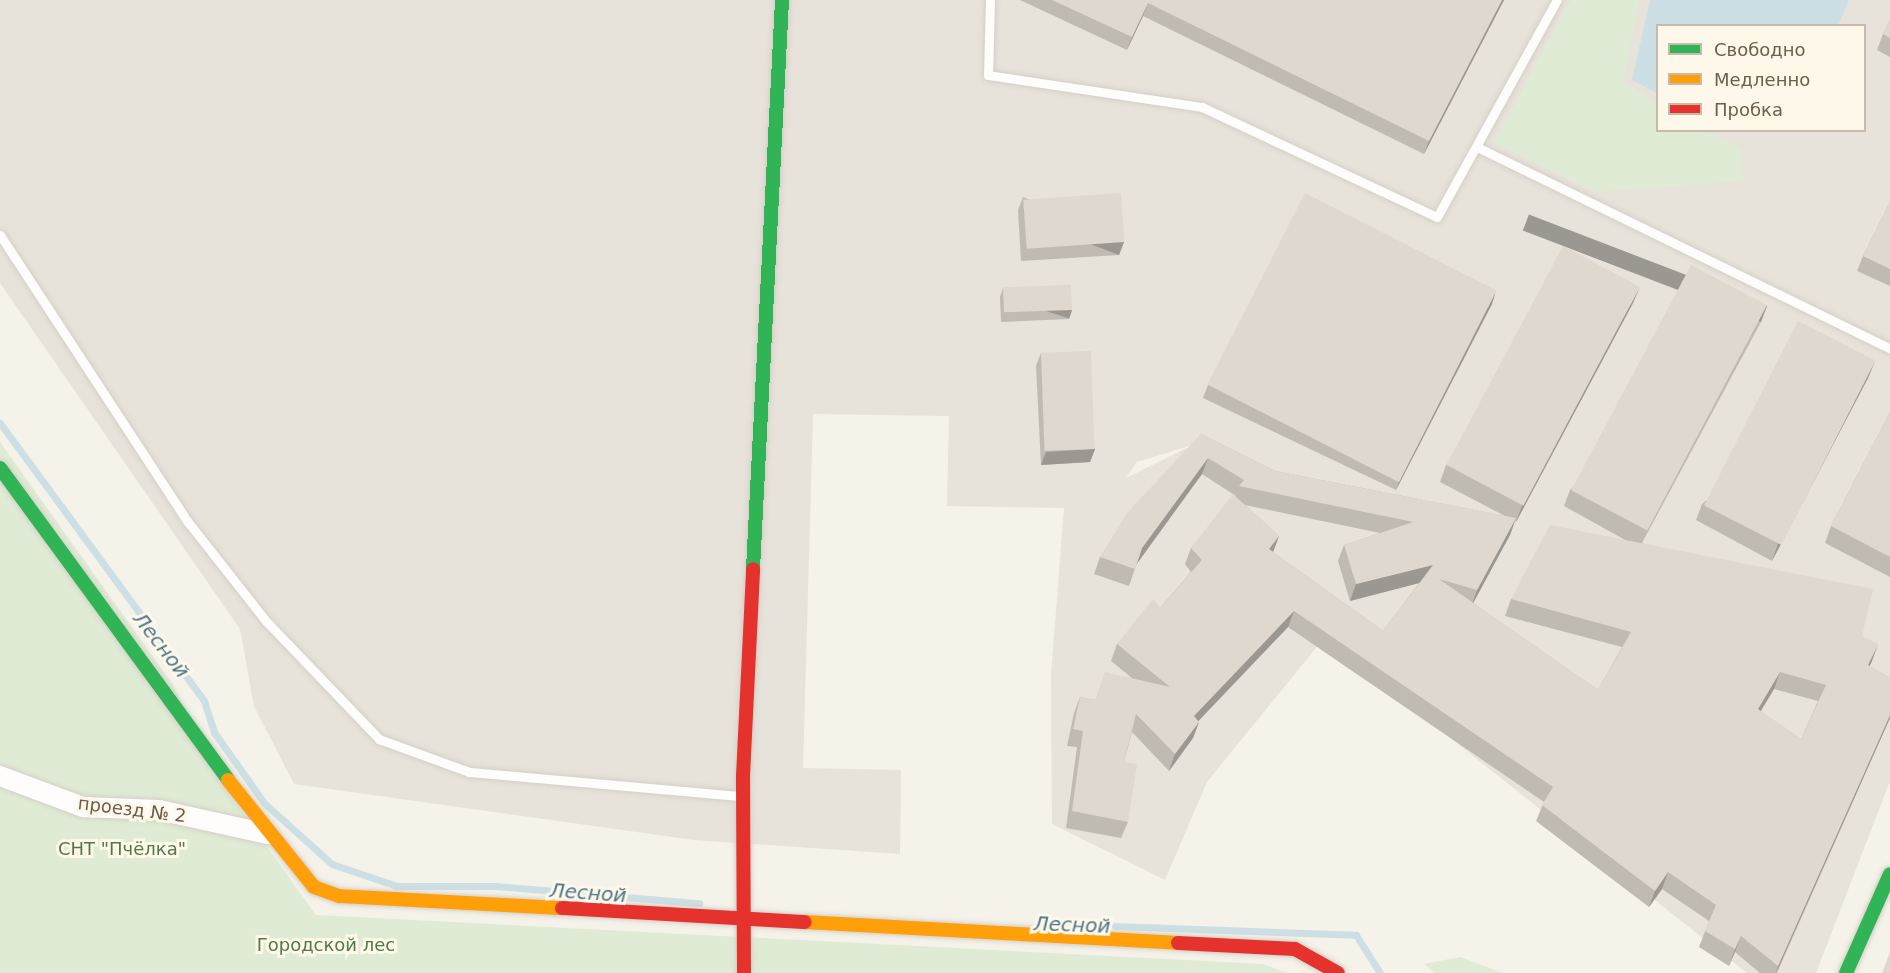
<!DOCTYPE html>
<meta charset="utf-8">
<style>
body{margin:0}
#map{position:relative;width:1890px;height:973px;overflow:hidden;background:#f5f2e9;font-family:"DejaVu Sans",sans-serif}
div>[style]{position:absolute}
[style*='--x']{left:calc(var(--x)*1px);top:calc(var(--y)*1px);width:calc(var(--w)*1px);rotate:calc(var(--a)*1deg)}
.industrial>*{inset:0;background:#e7e2da}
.green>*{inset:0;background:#dfebd5}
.water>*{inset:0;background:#ccdfe4}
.stream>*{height:7px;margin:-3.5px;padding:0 3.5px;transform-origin:3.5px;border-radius:3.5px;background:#ccdfe4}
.roads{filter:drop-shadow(0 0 2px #d4cfc7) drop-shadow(0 0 2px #d4cfc7)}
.lane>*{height:9px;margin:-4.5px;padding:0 4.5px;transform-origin:4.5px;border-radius:4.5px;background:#fefdfc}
.street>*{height:20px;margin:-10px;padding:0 10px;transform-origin:10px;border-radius:10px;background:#fefdfc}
.fast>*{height:14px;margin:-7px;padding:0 7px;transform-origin:7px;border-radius:7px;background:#30b455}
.slow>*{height:14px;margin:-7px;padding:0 7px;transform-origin:7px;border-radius:7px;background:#ff9f0a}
.jam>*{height:14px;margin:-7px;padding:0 7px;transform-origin:7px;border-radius:7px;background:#e5322d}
.wall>*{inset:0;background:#bfbab2}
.shaded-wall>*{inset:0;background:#9b9791;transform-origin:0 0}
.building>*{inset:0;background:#ded8cf;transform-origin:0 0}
span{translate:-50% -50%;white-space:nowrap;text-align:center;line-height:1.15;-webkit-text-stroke:6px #fdf8ea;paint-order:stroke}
.street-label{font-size:18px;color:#705d4c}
.park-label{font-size:18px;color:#517a48}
.water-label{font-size:20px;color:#4b7689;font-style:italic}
.legend{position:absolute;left:1656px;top:24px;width:210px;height:108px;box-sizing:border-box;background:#fdf8ea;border:2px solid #c5baab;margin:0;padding:8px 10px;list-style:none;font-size:18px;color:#705d4c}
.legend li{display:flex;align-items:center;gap:12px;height:30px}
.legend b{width:30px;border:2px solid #c5baab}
</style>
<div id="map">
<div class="industrial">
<i style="clip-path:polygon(evenodd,0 0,1890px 0,1890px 781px,1816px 973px,1747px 973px,1324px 638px,1207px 782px,1165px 880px,1052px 824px,1051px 675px,1064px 508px,947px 506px,949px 416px,813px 414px,803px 768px,901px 770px,900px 854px,694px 840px,294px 784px,254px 706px,240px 629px,0 283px,0 0,1658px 26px,1864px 26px,1864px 130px,1658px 130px,1658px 26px,0 0,1189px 446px,1189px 447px,1126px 478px,1137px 462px,1189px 446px)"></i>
</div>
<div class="green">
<i style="clip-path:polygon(1571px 0,1640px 0,1623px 81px,1657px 103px,1658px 130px,1704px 131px,1741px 147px,1744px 181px,1596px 192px,1494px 143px)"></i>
<i style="clip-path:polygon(0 442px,173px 685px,232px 798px,316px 915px,1263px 964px,1287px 973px,0 973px)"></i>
<i style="clip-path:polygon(1460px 957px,1503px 973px,1435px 973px,1424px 964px)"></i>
</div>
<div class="water">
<i style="clip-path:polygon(1650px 0,1849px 0,1838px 25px,1658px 26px,1657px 93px,1632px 80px)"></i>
</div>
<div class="stream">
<i style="--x:0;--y:423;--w:345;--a:53.7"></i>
<i style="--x:204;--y:701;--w:33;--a:72"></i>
<i style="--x:214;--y:732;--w:87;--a:54.8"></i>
<i style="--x:264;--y:803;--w:91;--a:41.9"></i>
<i style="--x:332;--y:864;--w:69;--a:18.7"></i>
<i style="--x:397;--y:886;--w:98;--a:0"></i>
<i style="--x:495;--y:886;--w:205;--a:4.8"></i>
<i style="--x:1115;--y:926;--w:241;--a:2.1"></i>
<i style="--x:1356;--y:935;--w:45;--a:57.7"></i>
</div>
<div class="roads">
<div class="lane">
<i style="--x:990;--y:0;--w:75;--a:91.5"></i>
<i style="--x:988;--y:75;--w:216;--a:8.5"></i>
<i style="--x:1202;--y:107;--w:259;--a:25.1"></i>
<i style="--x:1437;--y:217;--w:248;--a:-61.1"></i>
<i style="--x:1477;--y:147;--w:459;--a:26"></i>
<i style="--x:0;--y:235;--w:343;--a:56.8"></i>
<i style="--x:188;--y:522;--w:125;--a:51.8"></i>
<i style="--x:265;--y:620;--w:165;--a:46.2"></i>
<i style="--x:379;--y:739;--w:96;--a:20.1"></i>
<i style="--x:469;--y:772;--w:272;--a:5.1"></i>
</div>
<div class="street">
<i style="--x:0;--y:776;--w:89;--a:20.5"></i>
<i style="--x:83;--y:807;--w:76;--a:2.3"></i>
<i style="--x:159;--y:810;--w:111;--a:12.5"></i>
</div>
<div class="fast">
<i style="--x:0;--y:468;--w:386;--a:53.8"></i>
<i style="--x:753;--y:569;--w:570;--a:-87.08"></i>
<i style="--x:1846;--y:973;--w:108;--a:-66"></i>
</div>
<div class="slow">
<i style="--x:228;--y:780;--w:137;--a:51.2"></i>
<i style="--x:314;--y:887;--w:27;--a:20"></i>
<i style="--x:339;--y:896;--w:223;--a:3.1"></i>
<i style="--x:805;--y:922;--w:374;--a:3.2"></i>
</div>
<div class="jam">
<i style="--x:562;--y:908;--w:243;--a:3.3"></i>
<i style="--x:1178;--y:943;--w:117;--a:2.9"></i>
<i style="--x:1295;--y:949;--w:49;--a:29.2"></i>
<i style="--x:744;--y:973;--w:197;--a:-90.3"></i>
<i style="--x:743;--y:776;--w:207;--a:-87.2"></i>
</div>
</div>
<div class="wall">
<i style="clip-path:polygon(1020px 0,1504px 0,1424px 154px,1143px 16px,1127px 50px)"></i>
<i style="clip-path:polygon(1890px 20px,1890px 57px,1877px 50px,1883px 34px)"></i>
<i style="clip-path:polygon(1023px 197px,1124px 242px,1119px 255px,1021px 261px,1018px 210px)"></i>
<i style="clip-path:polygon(1890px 202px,1890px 286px,1857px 271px,1863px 256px)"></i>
<i style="clip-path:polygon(1003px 288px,1072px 310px,1069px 319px,1001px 322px,1000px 297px)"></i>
<i style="clip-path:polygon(evenodd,1633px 303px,1516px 522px,1515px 521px,1510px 535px,1473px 603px,1598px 690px,1622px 647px,1505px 616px,1511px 599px,1627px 541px,1564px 506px,1570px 490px,1767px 306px,1761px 322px,1642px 543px,1862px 636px,1872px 661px,1869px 666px,1890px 678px,1890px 718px,1777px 973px,1760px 973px,1735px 952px,1729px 966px,1699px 947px,1709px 921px,1662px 889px,1649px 907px,1536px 821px,1544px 802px,1288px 627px,1198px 721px,1199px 722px,1193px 738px,1169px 771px,1132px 732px,1124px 762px,1128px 822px,1121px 838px,1066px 828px,1077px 747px,1067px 746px,1074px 713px,1080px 697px,1095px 700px,1132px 678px,1111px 661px,1117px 644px,1160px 608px,1191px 572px,1185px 564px,1191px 548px,1236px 496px,1202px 474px,1137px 563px,1129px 586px,1094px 574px,1100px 557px,1201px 434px,1275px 471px,1505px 516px,1440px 482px,1446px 465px,1633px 303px,1245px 505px,1380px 533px,1344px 545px,1338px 561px,1350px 601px,1419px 583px,1383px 631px,1273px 552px,1279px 536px,1245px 505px,1633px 303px,1774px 689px,1818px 701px,1801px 739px,1760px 711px,1774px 689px)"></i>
<i style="clip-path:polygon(1492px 304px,1396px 490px,1203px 398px,1208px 385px)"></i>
<i style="clip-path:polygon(1041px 353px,1095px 449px,1090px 462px,1041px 465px,1036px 366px)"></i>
<i style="clip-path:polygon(1875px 361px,1868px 378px,1772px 561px,1696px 520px,1702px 504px)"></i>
<i style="clip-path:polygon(1890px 412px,1890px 577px,1825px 543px,1831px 526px)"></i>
</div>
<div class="shaded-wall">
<i style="clip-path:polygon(1502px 0,1504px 0,1424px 154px,1429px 141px)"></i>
<i style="clip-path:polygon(1148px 3px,1143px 16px,1127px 50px,1132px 37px)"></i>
<i style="left:1124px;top:242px;width:14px;height:99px;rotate:111deg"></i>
<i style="clip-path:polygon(1640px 287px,1633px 303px,1516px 522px,1522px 506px)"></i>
<i style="clip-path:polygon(1496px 291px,1492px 304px,1396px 490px,1401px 477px)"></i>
<i style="left:1767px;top:306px;width:17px;height:255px;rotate:111deg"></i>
<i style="left:1072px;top:310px;width:9px;height:68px;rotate:108deg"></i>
<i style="clip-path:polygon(1875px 361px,1868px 378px,1772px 561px,1778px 544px)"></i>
<i style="clip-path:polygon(1095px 449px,1090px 462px,1041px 465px,1046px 452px)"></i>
<i style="clip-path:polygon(1208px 458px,1202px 474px,1136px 565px,1142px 548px)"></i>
<i style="clip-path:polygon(1516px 518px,1510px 535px,1471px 607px,1477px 590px)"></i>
<i style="clip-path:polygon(1279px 536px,1273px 552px,1269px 549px)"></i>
<i style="clip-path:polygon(1433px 565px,1427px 581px,1350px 601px,1356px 584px)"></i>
<i style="clip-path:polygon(1294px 611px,1288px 627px,1188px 732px,1194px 716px)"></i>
<i style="clip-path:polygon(1878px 644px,1872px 661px,1862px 682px,1868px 665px)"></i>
<i style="clip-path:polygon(1780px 672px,1774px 689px,1752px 726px,1758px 709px)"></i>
<i style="clip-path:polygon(1890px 715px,1890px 718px,1776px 973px,1778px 966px)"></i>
<i style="clip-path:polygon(1199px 722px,1193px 738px,1169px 771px,1175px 754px)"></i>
<i style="clip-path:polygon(1668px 872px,1662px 889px,1649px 907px,1655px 891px)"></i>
<i style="clip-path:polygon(1741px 936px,1735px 952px,1729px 966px,1735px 949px)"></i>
</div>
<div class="building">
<i style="clip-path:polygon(1052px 0,1502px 0,1429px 141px,1148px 3px,1132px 37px)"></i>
<i style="clip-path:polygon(1890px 20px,1890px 38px,1883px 34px)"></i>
<i style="left:1121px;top:193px;width:49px;height:98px;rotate:86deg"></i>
<i style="left:1305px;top:193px;width:215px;height:215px;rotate:27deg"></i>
<i style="clip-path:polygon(1890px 202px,1890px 269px,1863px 256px)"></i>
<i style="left:1563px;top:246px;width:87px;height:248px;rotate:28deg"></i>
<i style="left:1691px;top:265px;width:86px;height:255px;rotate:28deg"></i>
<i style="left:1071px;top:285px;width:25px;height:68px;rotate:88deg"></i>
<i style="left:1798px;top:321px;width:87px;height:207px;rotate:27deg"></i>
<i style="left:1091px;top:351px;width:98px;height:50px;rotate:88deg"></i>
<i style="clip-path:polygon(1890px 412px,1890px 557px,1831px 526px)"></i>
<i style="clip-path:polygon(evenodd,1201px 434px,1275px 471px,1516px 518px,1477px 590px,1439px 579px,1598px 690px,1631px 632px,1511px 599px,1550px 525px,1873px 589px,1862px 636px,1878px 644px,1868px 665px,1890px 678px,1890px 715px,1778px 966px,1741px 936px,1735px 949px,1705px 931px,1716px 905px,1668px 872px,1655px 891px,1542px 805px,1553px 787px,1294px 611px,1194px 716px,1199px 722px,1175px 754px,1136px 714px,1124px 762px,1137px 764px,1128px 822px,1072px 811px,1083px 731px,1073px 729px,1080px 697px,1095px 700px,1105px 672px,1170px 687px,1117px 644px,1153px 599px,1160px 608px,1202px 560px,1191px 548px,1233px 494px,1279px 536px,1269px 549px,1383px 631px,1433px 565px,1356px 584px,1344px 545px,1413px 522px,1239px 486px,1244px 480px,1208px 458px,1142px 548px,1135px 569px,1100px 557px,1128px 512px,1201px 434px,1780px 672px,1826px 685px,1801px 739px,1758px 709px,1780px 672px)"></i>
<i style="clip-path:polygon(1890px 952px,1890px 973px,1882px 973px)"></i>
</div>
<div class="street-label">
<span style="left:132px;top:810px;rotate:7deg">проезд № 2</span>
</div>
<div class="park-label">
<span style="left:122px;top:849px">СНТ "Пчёлка"</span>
<span style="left:326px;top:945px">Городской лес</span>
</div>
<div class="water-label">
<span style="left:161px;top:645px;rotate:52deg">Лесной</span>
<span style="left:588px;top:893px;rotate:4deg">Лесной</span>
<span style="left:1072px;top:925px;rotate:2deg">Лесной</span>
</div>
<ul class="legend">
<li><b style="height:8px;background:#30b455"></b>Свободно</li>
<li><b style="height:8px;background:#ff9f0a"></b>Медленно</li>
<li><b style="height:8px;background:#e5322d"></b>Пробка</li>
</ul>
</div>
